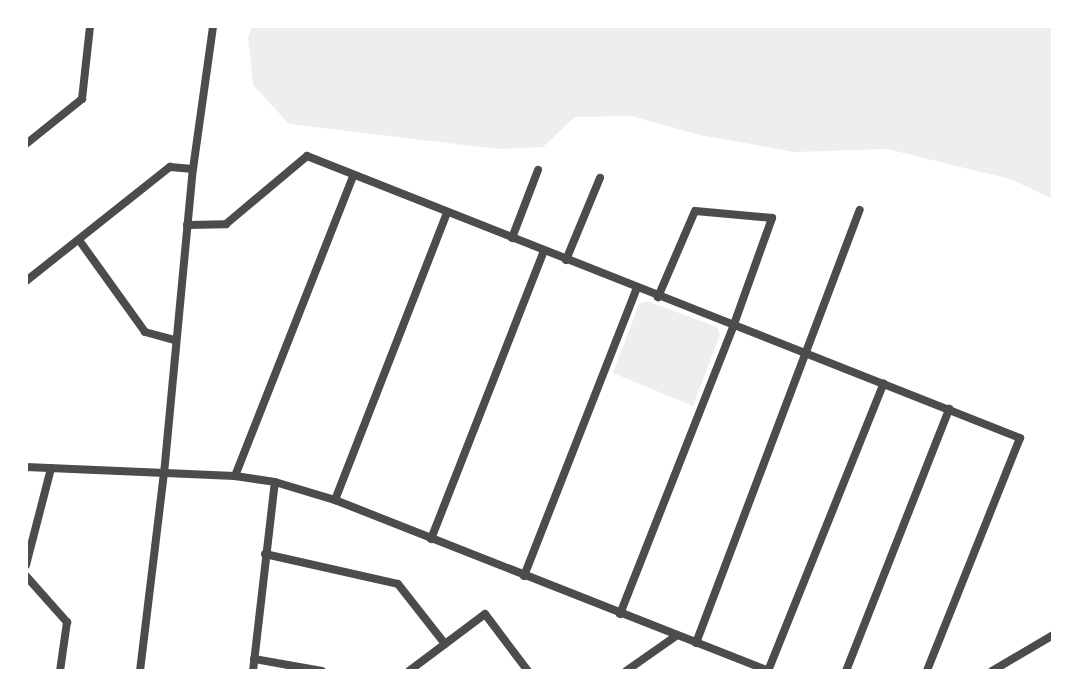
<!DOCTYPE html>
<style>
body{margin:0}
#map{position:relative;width:1079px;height:697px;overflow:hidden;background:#fff;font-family:Overpass,sans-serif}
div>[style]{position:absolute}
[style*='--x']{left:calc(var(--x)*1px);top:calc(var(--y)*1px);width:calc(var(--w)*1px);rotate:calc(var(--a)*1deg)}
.green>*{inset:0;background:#eee}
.minor>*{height:8px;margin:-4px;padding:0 4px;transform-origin:4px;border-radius:4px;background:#4c4c4c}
span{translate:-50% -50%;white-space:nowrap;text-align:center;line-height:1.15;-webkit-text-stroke:6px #fff;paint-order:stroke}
.frame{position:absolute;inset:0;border:28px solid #fff;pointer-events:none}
</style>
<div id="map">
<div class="green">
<i style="clip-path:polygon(252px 26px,1053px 26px,1053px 199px,1010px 179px,887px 149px,794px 152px,700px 135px,631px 116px,575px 117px,543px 147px,498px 149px,289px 124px,253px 85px,248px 38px)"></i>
<i style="clip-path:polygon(647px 301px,717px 327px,720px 335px,693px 406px,613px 373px,639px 304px)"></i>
</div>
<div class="minor">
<i style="--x:26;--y:144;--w:72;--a:-38.8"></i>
<i style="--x:82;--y:99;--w:73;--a:-83.7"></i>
<i style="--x:187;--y:225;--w:39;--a:-1"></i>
<i style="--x:226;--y:224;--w:106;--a:-40"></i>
<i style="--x:307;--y:156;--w:767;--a:21.58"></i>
<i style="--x:1020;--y:438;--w:251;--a:111.8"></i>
<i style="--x:512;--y:238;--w:73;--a:-69.1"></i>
<i style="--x:79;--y:240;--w:113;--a:54.3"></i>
<i style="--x:145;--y:332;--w:30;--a:15"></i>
<i style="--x:566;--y:260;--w:89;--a:-67.5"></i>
<i style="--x:26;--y:281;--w:184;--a:-38.4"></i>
<i style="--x:170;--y:167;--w:23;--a:5"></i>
<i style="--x:26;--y:467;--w:209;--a:2.5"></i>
<i style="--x:235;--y:476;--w:40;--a:8.5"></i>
<i style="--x:275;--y:482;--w:63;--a:16.7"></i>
<i style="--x:335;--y:500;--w:466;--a:21.5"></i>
<i style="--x:235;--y:476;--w:322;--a:-68.5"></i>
<i style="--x:335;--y:500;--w:309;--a:-68.7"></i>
<i style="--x:431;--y:539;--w:309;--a:-68.6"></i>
<i style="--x:265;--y:554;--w:136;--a:12.7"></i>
<i style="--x:398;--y:584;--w:76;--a:51.9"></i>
<i style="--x:445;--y:644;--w:50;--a:-36.9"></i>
<i style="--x:485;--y:614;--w:71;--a:53"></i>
<i style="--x:26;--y:565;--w:100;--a:-75.5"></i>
<i style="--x:26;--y:576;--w:62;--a:48.3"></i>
<i style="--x:67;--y:622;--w:49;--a:98.1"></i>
<i style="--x:524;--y:576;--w:309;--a:-68.6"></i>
<i style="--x:620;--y:614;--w:308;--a:-68.5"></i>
<i style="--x:733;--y:327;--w:116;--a:-70.3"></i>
<i style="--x:772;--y:218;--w:77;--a:-174.8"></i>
<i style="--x:695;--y:211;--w:94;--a:113.3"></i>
<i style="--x:696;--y:643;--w:463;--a:-69.3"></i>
<i style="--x:254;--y:659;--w:69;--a:10"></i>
<i style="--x:140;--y:671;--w:198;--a:-83.1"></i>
<i style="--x:164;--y:474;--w:306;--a:-84.6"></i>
<i style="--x:193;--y:169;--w:144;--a:-82"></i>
<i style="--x:253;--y:671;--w:190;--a:-83.4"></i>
<i style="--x:409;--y:671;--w:45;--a:-36.9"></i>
<i style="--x:626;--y:671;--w:61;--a:-35"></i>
<i style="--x:768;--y:671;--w:310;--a:-68.1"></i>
<i style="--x:846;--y:671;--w:282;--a:-68.5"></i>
<i style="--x:992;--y:671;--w:71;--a:-30.5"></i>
</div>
<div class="frame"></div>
</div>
